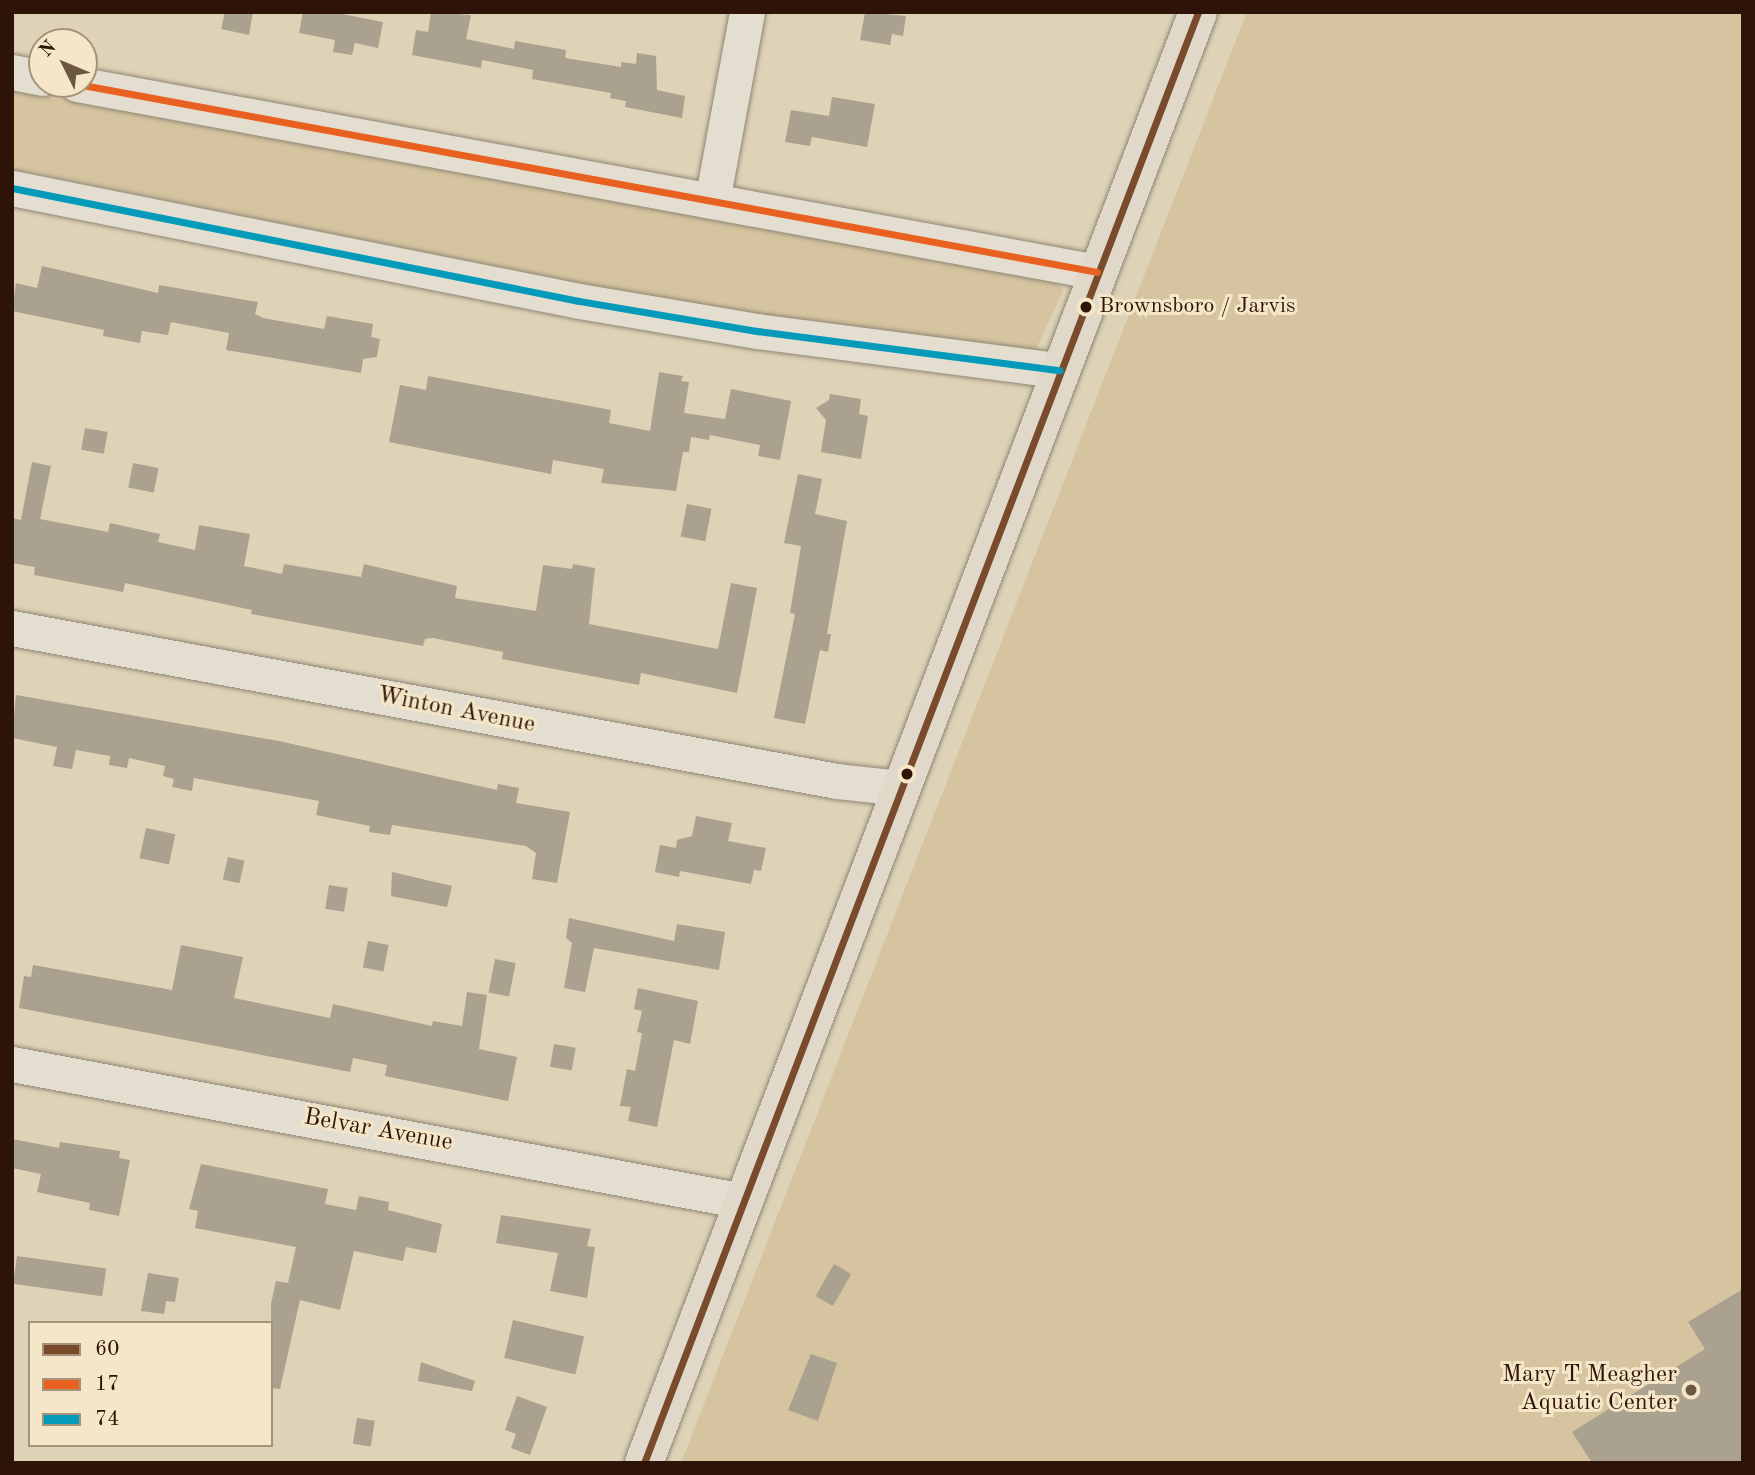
<!DOCTYPE html>
<style>
body{margin:0}
#map{position:relative;width:1755px;height:1475px;overflow:hidden;background:#ded3b7;font-family:"Old Standard TT",serif}
div>[style]{position:absolute}
[style*='--x']{left:calc(var(--x)*1px);top:calc(var(--y)*1px);width:calc(var(--w)*1px);rotate:calc(var(--a)*1deg)}
.green>*{inset:0;background:#d5c49f}
.building>*{inset:0;background:#aaa18e;transform-origin:0 0}
.roads{filter:drop-shadow(0 0 2px #8f8575) drop-shadow(0 0 2px #8f8575)}
.minor>*{height:35px;margin:-17.5px;padding:0 17.5px;transform-origin:17.5px;border-radius:17.5px;background:#e4ded0}
.major>*{height:38px;margin:-19px;padding:0 19px;transform-origin:19px;border-radius:19px;background:#e0d9c9}
.bus-1>*{height:7px;margin:-3.5px;padding:0 3.5px;transform-origin:3.5px;border-radius:3.5px;background:#7a4b2a}
.bus-2>*{height:7px;margin:-3.5px;padding:0 3.5px;transform-origin:3.5px;border-radius:3.5px;background:#e86121}
.bus-3>*{height:7px;margin:-3.5px;padding:0 3.5px;transform-origin:3.5px;border-radius:3.5px;background:#059aba}
.dots>*{width:19px;height:19px;translate:-50% -50%;box-sizing:border-box;border:4px solid #f4e6c6;border-radius:50%}
span{translate:-50% -50%;white-space:nowrap;text-align:center;line-height:1.15;-webkit-text-stroke:6px #f4e6c6;paint-order:stroke}
.bus-label{font-size:22px;color:#2e1408}
.left{translate:0 -50%;text-align:left}
.street-label{font-size:24px;color:#2e1408}
.poi-label{font-size:24px;color:#2e1408}
.right{translate:-100% -50%;text-align:right}
.frame{position:absolute;inset:0;border:14px solid #2e1408;pointer-events:none}
.legend{position:absolute;left:28px;top:1321px;width:245px;height:126px;box-sizing:border-box;background:#f4e6c6;border:2px solid #a5927a;margin:0;padding:9px 12px;list-style:none;font-size:21px;color:#2e1408}
.legend li{display:flex;align-items:center;gap:14px;height:35px}
.legend b{width:35px;border:2px solid #a5927a}
.north{position:absolute;left:28px;top:28px;width:70px;height:70px;box-sizing:border-box;background:#f4e6c6;border:2px solid #a5927a;border-radius:50%;rotate:313deg;font-size:19px;font-weight:700;line-height:28px;text-align:center;color:#2e1408}
.north::after{content:'';display:block;margin:auto;width:24px;height:32px;background:#6c5745;clip-path:polygon(50% 0,100% 100%,50% 72%,0 100%)}
</style>
<div id="map">
<div class="green">
<i style="clip-path:polygon(1247px 12px,1743px 12px,1743px 1463px,681px 1463px)"></i>
<i style="clip-path:polygon(12px 86px,1051px 277px,1063px 291px,1034px 354px,718px 312px,12px 169px)"></i>
</div>
<div class="building">
<i style="clip-path:polygon(225px 12px,253px 12px,249px 35px,221px 29px)"></i>
<i style="clip-path:polygon(303px 12px,332px 12px,383px 22px,378px 48px,355px 43px,352px 55px,333px 52px,335px 40px,299px 33px)"></i>
<i style="clip-path:polygon(431px 12px,471px 15px,466px 39px,514px 49px,515px 41px,566px 50px,565px 58px,621px 67px,621px 62px,636px 64px,637px 53px,656px 56px,657px 90px,685px 96px,682px 118px,625px 107px,626px 101px,610px 98px,611px 93px,532px 79px,533px 70px,482px 60px,481px 68px,412px 55px,416px 30px,428px 32px)"></i>
<i style="clip-path:polygon(865px 12px,906px 16px,903px 36px,892px 34px,890px 45px,860px 40px)"></i>
<i style="clip-path:polygon(832px 97px,875px 104px,867px 147px,812px 137px,810px 146px,785px 142px,791px 110px,829px 116px)"></i>
<i style="clip-path:polygon(42px 266px,158px 293px,159px 285px,258px 302px,255px 314px,263px 318px,324px 329px,327px 316px,373px 324px,371px 337px,380px 339px,377px 357px,363px 359px,361px 373px,226px 350px,229px 333px,171px 322px,168px 335px,142px 331px,140px 343px,103px 336px,104px 330px,12px 311px,16px 283px,37px 288px)"></i>
<i style="clip-path:polygon(659px 372px,683px 376px,681px 381px,689px 382px,684px 413px,725px 419px,731px 389px,791px 401px,780px 460px,758px 456px,760px 445px,710px 435px,709px 440px,691px 437px,689px 452px,683px 452px,676px 491px,601px 483px,604px 469px,553px 460px,551px 474px,389px 442px,400px 385px,426px 390px,428px 376px,611px 410px,609px 423px,650px 431px)"></i>
<i style="clip-path:polygon(830px 394px,861px 399px,859px 414px,868px 416px,861px 459px,821px 452px,826px 420px,816px 408px,829px 400px)"></i>
<i style="left:85px;top:428px;width:23px;height:22px;rotate:10deg"></i>
<i style="clip-path:polygon(32px 462px,51px 466px,40px 519px,108px 532px,110px 523px,160px 534px,158px 542px,195px 550px,199px 525px,250px 534px,244px 566px,282px 574px,284px 564px,361px 577px,364px 564px,457px 586px,455px 598px,536px 611px,543px 565px,572px 569px,573px 564px,595px 568px,589px 624px,718px 649px,731px 583px,757px 588px,737px 693px,641px 673px,639px 685px,502px 659px,503px 652px,433px 638px,425px 639px,423px 646px,251px 614px,252px 610px,125px 583px,123px 592px,34px 575px,35px 567px,12px 563px,12px 518px,21px 520px)"></i>
<i style="left:133px;top:463px;width:26px;height:25px;rotate:11deg"></i>
<i style="clip-path:polygon(798px 474px,822px 479px,815px 514px,847px 521px,827px 634px,831px 634px,828px 652px,820px 650px,805px 724px,774px 718px,795px 614px,790px 613px,801px 546px,784px 543px)"></i>
<i style="left:687px;top:504px;width:25px;height:33px;rotate:11deg"></i>
<i style="clip-path:polygon(16px 695px,279px 741px,497px 790px,498px 784px,519px 788px,516px 803px,570px 812px,557px 883px,532px 879px,536px 853px,526px 846px,392px 825px,390px 835px,369px 832px,370px 826px,316px 815px,319px 801px,194px 778px,192px 791px,172px 787px,174px 779px,163px 776px,165px 766px,129px 758px,127px 768px,109px 765px,110px 756px,76px 750px,72px 769px,53px 766px,57px 747px,12px 738px)"></i>
<i style="clip-path:polygon(696px 816px,732px 823px,728px 841px,766px 848px,761px 871px,754px 870px,751px 884px,680px 871px,679px 877px,655px 872px,660px 845px,676px 848px,677px 840px,692px 836px)"></i>
<i style="left:146px;top:828px;width:30px;height:31px;rotate:12deg"></i>
<i style="left:228px;top:857px;width:17px;height:23px;rotate:13deg"></i>
<i style="clip-path:polygon(392px 872px,452px 886px,447px 907px,391px 896px)"></i>
<i style="left:329px;top:885px;width:19px;height:24px;rotate:9deg"></i>
<i style="clip-path:polygon(569px 918px,674px 941px,677px 924px,725px 932px,719px 970px,594px 948px,585px 992px,564px 988px,572px 943px,566px 938px)"></i>
<i style="left:368px;top:941px;width:21px;height:27px;rotate:11deg"></i>
<i style="clip-path:polygon(181px 945px,243px 957px,234px 998px,330px 1018px,333px 1004px,432px 1026px,433px 1021px,462px 1026px,467px 992px,487px 995px,479px 1049px,517px 1057px,508px 1101px,385px 1076px,387px 1065px,353px 1058px,350px 1072px,19px 1008px,24px 976px,31px 977px,33px 965px,172px 990px)"></i>
<i style="left:495px;top:959px;width:21px;height:34px;rotate:11deg"></i>
<i style="clip-path:polygon(638px 988px,698px 1001px,690px 1044px,674px 1040px,657px 1127px,628px 1121px,631px 1107px,620px 1106px,627px 1069px,635px 1071px,642px 1033px,637px 1032px,642px 1011px,634px 1009px)"></i>
<i style="left:554px;top:1044px;width:22px;height:23px;rotate:10deg"></i>
<i style="clip-path:polygon(12px 1139px,59px 1148px,60px 1142px,120px 1151px,119px 1158px,130px 1160px,119px 1216px,89px 1210px,90px 1203px,37px 1192px,41px 1174px,12px 1168px)"></i>
<i style="clip-path:polygon(201px 1164px,328px 1189px,325px 1204px,356px 1210px,359px 1196px,389px 1202px,388px 1210px,442px 1224px,436px 1253px,406px 1247px,403px 1261px,354px 1251px,340px 1310px,300px 1300px,280px 1389px,271px 1388px,271px 1304px,276px 1281px,288px 1283px,296px 1247px,195px 1228px,198px 1211px,189px 1209px)"></i>
<i style="clip-path:polygon(501px 1215px,591px 1229px,587px 1246px,595px 1247px,587px 1298px,550px 1291px,558px 1253px,496px 1243px)"></i>
<i style="left:17px;top:1256px;width:90px;height:28px;rotate:8deg"></i>
<i style="left:834px;top:1264px;width:20px;height:37px;rotate:30deg"></i>
<i style="clip-path:polygon(148px 1273px,179px 1278px,175px 1302px,166px 1301px,164px 1314px,141px 1311px)"></i>
<i style="clip-path:polygon(1743px 1289px,1743px 1463px,1592px 1463px,1572px 1432px,1705px 1349px,1688px 1322px)"></i>
<i style="left:513px;top:1320px;width:73px;height:39px;rotate:13deg"></i>
<i style="clip-path:polygon(811px 1354px,837px 1363px,818px 1421px,788px 1410px)"></i>
<i style="clip-path:polygon(421px 1362px,475px 1381px,472px 1391px,418px 1381px)"></i>
<i style="clip-path:polygon(517px 1396px,547px 1407px,530px 1455px,511px 1448px,516px 1434px,505px 1430px)"></i>
<i style="left:357px;top:1418px;width:18px;height:26px;rotate:9deg"></i>
</div>
<div class="roads">
<div class="minor">
<i style="--x:12;--y:72;--w:31;--a:11"></i>
<i style="--x:77;--y:84;--w:1037;--a:10.44"></i>
<i style="--x:12;--y:188;--w:578;--a:11.27"></i>
<i style="--x:579;--y:301;--w:181;--a:9.6"></i>
<i style="--x:757;--y:331;--w:305;--a:7.4"></i>
<i style="--x:712;--y:201;--w:192;--a:-79.5"></i>
<i style="--x:12;--y:628;--w:839;--a:10.51"></i>
<i style="--x:837;--y:781;--w:64;--a:6.2"></i>
<i style="--x:12;--y:1064;--w:744;--a:10.61"></i>
</div>
<div class="major">
<i style="--x:644;--y:1463;--w:1553;--a:-69.1"></i>
</div>
</div>
<div class="bus-1">
<i style="--x:644;--y:1463;--w:1553;--a:-69.1"></i>
</div>
<div class="bus-2">
<i style="--x:77;--y:84;--w:1037;--a:10.44"></i>
</div>
<div class="bus-3">
<i style="--x:12;--y:188;--w:578;--a:11.27"></i>
<i style="--x:579;--y:301;--w:181;--a:9.6"></i>
<i style="--x:757;--y:331;--w:305;--a:7.4"></i>
</div>
<div class="dots">
<i style="left:1086px;top:307px;background:#2e1408"></i>
<i style="left:907px;top:774px;background:#2e1408"></i>
<i style="left:1691px;top:1390px;background:#6c5745"></i>
</div>
<div class="bus-label">
<span class="left" style="left:1099px;top:307px">Brownsboro / Jarvis</span>
</div>
<div class="street-label">
<span style="left:456px;top:711px;rotate:11deg">Winton Avenue</span>
<span style="left:378px;top:1131px;rotate:10deg">Belvar Avenue</span>
</div>
<div class="poi-label">
<span class="right" style="left:1677px;top:1390px">Mary T Meagher<br>Aquatic Center</span>
</div>
<div class="frame"></div>
<ul class="legend">
<li><b style="height:9px;background:#7a4b2a"></b>60</li>
<li><b style="height:9px;background:#e86121"></b>17</li>
<li><b style="height:9px;background:#059aba"></b>74</li>
</ul>
<div class="north">N</div>
</div>
